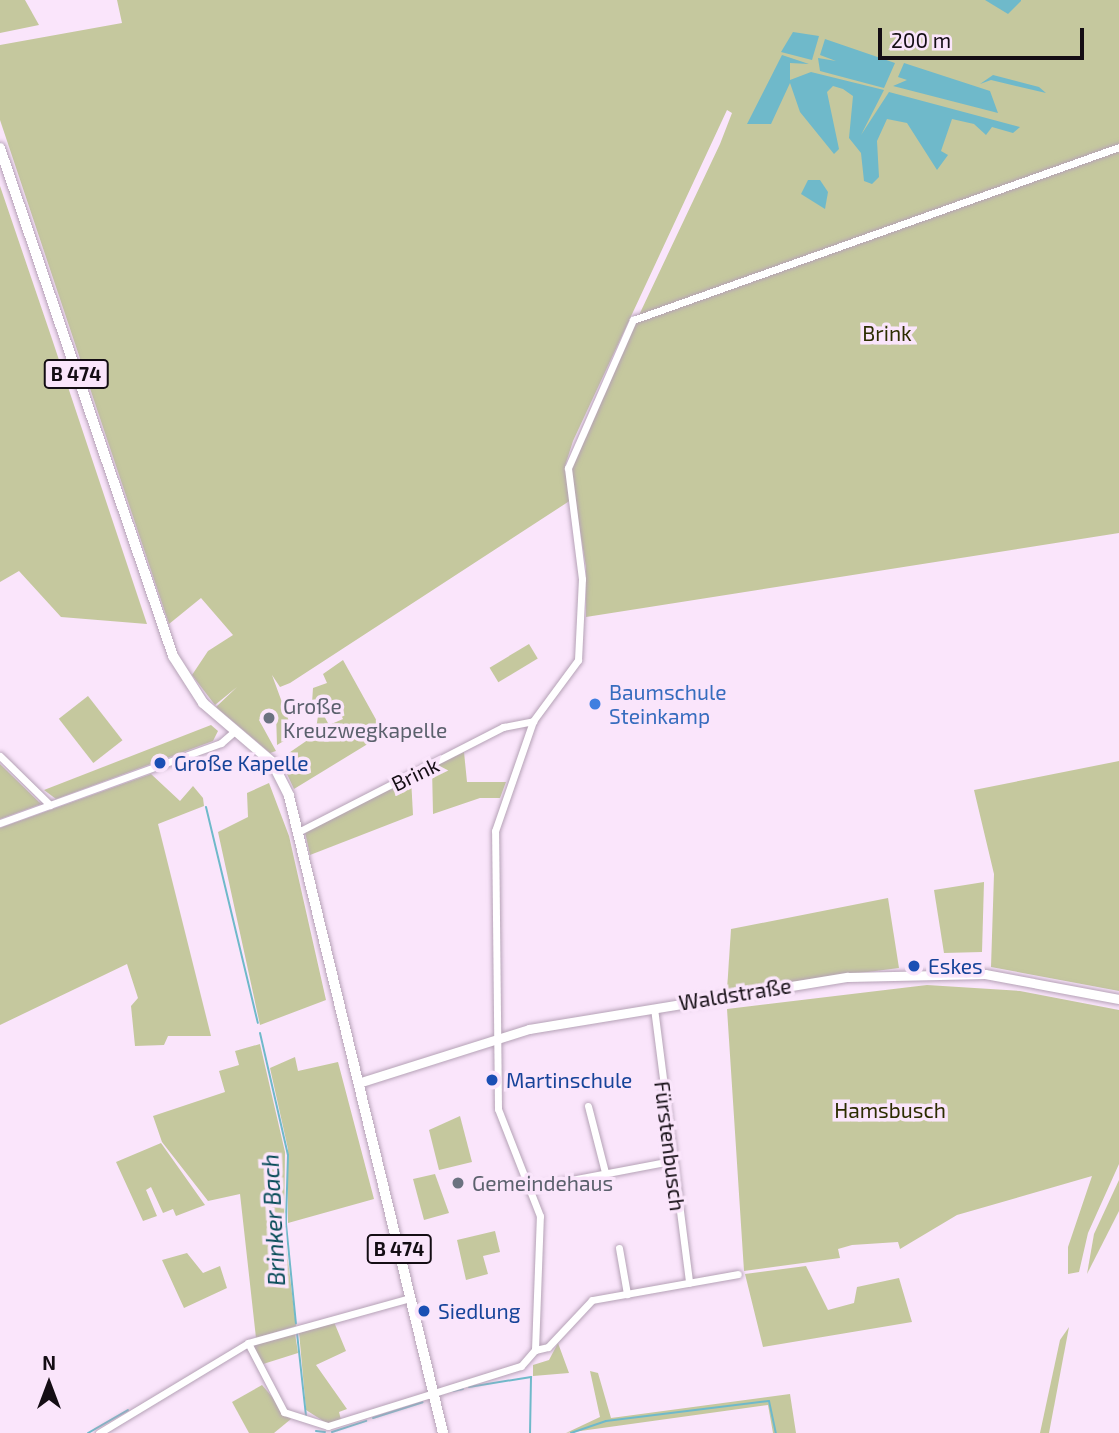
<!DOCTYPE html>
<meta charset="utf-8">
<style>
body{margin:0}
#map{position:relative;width:1119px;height:1433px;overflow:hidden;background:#fae5fb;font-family:"Exo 2",sans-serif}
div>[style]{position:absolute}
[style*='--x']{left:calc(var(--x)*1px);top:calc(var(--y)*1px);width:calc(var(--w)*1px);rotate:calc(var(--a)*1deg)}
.green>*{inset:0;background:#c5c89e;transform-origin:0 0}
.water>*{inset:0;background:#6fb9ca}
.stream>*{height:2px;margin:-1px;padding:0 1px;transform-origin:1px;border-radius:1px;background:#6fb9ca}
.roads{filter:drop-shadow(0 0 2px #b5a2b6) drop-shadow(0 0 2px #b5a2b6)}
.minor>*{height:7px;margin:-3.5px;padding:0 3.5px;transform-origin:3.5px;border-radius:3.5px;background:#fff}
.tertiary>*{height:9px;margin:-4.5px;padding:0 4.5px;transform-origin:4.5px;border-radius:4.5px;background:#fff}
.primary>*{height:10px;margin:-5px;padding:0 5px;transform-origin:5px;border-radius:5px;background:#fff}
.dots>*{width:19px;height:19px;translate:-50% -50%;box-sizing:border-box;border:4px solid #fae5fb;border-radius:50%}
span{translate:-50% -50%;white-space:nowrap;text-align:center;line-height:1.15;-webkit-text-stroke:7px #fae5fb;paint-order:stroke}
.shield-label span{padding:2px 5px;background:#fae5fb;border:2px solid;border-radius:5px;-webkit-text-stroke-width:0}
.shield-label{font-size:19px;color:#140d14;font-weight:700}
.park-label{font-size:21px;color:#2c2d00}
.shop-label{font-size:21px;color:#366cbe}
.left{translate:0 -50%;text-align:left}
.worship-label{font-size:21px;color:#5b616d}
.transit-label{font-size:21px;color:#164399}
.street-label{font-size:21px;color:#140d14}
.water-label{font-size:23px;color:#054a57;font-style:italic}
.north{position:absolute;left:14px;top:1349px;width:70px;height:70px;-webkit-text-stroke:5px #fae5fb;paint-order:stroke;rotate:0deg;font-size:19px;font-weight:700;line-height:28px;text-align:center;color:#140d14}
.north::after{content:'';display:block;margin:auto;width:24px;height:32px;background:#140d14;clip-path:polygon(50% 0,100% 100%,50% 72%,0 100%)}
.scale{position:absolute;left:878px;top:28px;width:206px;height:32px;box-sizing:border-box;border:4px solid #140d14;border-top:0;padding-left:9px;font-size:21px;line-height:24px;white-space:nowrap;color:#140d14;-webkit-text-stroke:5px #fae5fb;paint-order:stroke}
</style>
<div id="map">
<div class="green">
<i style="clip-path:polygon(0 0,25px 0,39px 25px,0 33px)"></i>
<i style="clip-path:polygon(117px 0,1119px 0,1119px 533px,586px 617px,586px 567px,569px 463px,720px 144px,732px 113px,727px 110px,573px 441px,565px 466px,571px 500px,290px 683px,280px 687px,272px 675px,294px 735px,277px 745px,276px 714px,265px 713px,259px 720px,276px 751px,270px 753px,216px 707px,237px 687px,215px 705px,192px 675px,208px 651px,233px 635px,201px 598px,169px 624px,0 120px,0 45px,122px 23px)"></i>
<i style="clip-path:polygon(0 186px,51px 336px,147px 624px,61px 617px,19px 571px,0 582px)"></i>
<i style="left:529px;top:644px;width:17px;height:46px;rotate:59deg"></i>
<i style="clip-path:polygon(343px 660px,384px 734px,294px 789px,280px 759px,315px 735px,318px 716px,323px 714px,329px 725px,343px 719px,337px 706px,316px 712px,312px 703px,313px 688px,327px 683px,323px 674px)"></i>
<i style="left:88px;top:696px;width:56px;height:37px;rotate:52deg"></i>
<i style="clip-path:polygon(211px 725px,218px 731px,213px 741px,56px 799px,44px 790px)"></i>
<i style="clip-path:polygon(464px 752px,467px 782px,506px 782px,500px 798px,480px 798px,433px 814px,432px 768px)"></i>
<i style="clip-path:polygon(1119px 761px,1119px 991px,991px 967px,994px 874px,974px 790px)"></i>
<i style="clip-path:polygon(0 764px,41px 804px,0 819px)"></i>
<i style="clip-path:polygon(151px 774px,180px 801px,193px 786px,203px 798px,204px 806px,158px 824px,211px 1036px,168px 1036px,164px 1045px,135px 1046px,131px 1006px,138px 998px,127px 964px,0 1025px,0 828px)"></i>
<i style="clip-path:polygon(411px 778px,413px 815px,310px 855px,305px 832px)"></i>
<i style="clip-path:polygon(269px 783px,289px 836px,326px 1000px,260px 1025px,218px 832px,248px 817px,247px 793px)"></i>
<i style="clip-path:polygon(984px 882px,982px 952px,944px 953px,934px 890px)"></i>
<i style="clip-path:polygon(888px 898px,899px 968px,727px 990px,731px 929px)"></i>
<i style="clip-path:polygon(927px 985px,1020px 991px,1119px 1010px,1119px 1164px,1088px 1233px,1079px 1272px,1068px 1274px,1068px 1247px,1092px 1176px,957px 1215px,900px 1249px,898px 1242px,852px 1245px,838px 1249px,840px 1258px,744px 1271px,727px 1009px)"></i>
<i style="clip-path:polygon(260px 1044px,285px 1152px,284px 1228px,296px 1326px,256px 1338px,240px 1194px,208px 1201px,162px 1142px,153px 1116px,225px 1092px,219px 1071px,239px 1065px,235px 1051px)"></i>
<i style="clip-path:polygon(295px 1057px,298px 1071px,338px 1062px,374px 1199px,288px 1223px,288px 1149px,270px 1068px)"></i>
<i style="clip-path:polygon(460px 1116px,472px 1162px,439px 1170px,429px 1130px)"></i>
<i style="clip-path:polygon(161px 1143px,205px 1205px,176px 1216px,173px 1209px,163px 1213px,151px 1187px,146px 1190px,157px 1216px,143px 1221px,116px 1162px)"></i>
<i style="clip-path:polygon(435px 1174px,449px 1213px,424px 1220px,413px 1179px)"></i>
<i style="clip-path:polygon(1119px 1180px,1119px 1211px,1087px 1274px,1094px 1234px)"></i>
<i style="clip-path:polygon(495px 1231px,500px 1252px,483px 1256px,488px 1274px,466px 1280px,457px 1240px)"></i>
<i style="clip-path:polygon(187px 1253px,203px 1273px,220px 1266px,227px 1288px,184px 1308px,162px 1260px)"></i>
<i style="clip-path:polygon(806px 1266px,828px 1310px,854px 1303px,857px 1287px,899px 1278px,912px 1322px,763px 1347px,745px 1274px)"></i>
<i style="clip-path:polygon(334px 1322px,346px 1351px,316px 1365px,347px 1409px,339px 1412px,341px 1420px,328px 1424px,306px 1410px,299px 1332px)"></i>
<i style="clip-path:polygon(1069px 1327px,1049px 1433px,1040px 1433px,1060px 1340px)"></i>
<i style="clip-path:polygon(295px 1333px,298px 1353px,260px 1365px,252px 1345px)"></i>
<i style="clip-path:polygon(558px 1343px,569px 1373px,533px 1376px,533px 1365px,549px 1360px)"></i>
<i style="clip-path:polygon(590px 1371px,598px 1373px,611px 1418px,790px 1394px,796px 1433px,773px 1433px,768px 1405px,566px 1433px,600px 1417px)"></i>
<i style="clip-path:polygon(262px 1385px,291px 1419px,274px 1433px,249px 1433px,232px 1402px)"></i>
</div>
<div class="water">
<i style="clip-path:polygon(985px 0,1021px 0,1021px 1px,1008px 14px)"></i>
<i style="clip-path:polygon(793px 32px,819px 36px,812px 60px,781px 52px)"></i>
<i style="clip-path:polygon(825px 39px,895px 63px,884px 88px,820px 71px,818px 58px,836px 61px,820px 55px)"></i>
<i style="clip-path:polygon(782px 55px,809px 64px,790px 63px,790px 80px,811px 72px,884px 90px,861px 135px,889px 92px,1020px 127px,1013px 133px,992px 127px,986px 135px,974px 124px,952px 119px,941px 151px,948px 155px,937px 170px,907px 123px,887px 119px,877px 141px,879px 177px,872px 184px,864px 181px,861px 153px,849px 138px,853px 96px,843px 89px,833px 86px,827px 92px,839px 149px,834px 154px,800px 112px,790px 83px,771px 124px,747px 124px)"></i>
<i style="clip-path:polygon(904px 63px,990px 91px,998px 113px,893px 86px,907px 80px,898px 77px)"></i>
<i style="clip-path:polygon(993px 75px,1039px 87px,1046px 93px,991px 80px,980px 84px)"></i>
<i style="clip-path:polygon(808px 180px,820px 180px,828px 192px,825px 209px,801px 194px)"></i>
</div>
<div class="stream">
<i style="--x:206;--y:807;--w:222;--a:76.5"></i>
<i style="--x:260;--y:1033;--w:125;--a:77.1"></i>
<i style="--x:288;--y:1155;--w:69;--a:91.7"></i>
<i style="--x:286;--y:1224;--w:100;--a:84.3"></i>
<i style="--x:297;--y:1333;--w:83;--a:83.8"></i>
<i style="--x:469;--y:1387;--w:63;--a:-9.2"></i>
<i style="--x:531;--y:1377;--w:56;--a:91"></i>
<i style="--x:453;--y:1391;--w:10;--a:-11"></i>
<i style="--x:373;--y:1418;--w:52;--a:-17.7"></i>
<i style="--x:316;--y:1431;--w:9;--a:6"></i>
<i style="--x:332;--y:1432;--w:36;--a:-18"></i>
<i style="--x:88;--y:1433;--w:46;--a:-29.9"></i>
<i style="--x:571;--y:1433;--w:37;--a:-19"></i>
<i style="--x:606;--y:1421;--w:164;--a:-7"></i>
<i style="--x:769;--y:1401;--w:33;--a:78"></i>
</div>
<div class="roads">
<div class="minor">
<i style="--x:0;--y:756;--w:70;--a:44.4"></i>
<i style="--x:0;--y:823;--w:235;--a:-19.9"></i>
<i style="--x:221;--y:743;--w:18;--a:-41"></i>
<i style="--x:298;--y:832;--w:230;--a:-27.1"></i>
<i style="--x:503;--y:727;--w:31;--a:-11"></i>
<i style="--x:654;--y:1008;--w:277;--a:82.7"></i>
<i style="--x:588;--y:1106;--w:68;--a:75.6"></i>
<i style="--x:529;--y:1188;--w:145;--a:-10.8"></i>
<i style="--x:619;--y:1248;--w:47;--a:80.1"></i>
<i style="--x:248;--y:1343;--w:78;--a:62.4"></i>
<i style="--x:284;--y:1412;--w:46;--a:17.7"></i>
<i style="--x:328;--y:1426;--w:202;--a:-17.3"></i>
<i style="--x:521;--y:1366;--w:21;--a:-49"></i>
<i style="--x:535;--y:1350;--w:134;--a:-87.9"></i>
<i style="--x:540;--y:1216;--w:115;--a:-111.4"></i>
<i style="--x:498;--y:1109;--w:278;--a:-90.6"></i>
<i style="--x:495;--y:831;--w:116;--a:-70.9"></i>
<i style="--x:533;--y:721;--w:76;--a:-53.6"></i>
<i style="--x:578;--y:660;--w:81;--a:-87.2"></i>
<i style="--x:582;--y:579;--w:112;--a:-97.2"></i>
<i style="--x:568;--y:468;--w:162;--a:-66.3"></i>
<i style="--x:633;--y:320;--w:516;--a:-19.59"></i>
<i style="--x:535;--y:1350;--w:13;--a:-13"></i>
<i style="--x:548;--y:1347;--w:64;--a:-46.9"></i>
<i style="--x:592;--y:1300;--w:148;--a:-10.1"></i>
<i style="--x:99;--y:1433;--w:174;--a:-31.1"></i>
<i style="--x:248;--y:1343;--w:168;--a:-15.5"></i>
</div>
<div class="tertiary">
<i style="--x:358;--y:1083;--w:179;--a:-17.5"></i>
<i style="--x:529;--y:1029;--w:323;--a:-9.3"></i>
<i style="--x:848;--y:977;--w:137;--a:-1.3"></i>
<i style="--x:985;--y:974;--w:136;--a:10.6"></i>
</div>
<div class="primary">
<i style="--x:0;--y:148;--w:537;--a:71.19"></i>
<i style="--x:173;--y:656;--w:56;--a:57.4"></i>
<i style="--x:203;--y:703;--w:91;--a:40.5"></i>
<i style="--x:272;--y:762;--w:38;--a:63"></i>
<i style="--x:289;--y:796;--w:655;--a:76.41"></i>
</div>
</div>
<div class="dots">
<i style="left:595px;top:704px;background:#3f7fe0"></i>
<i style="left:269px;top:718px;background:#6b7280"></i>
<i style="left:160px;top:763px;background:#1a4fb4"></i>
<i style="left:914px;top:966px;background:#1a4fb4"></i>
<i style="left:492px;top:1080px;background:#1a4fb4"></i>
<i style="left:458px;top:1183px;background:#6b7280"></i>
<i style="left:424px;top:1311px;background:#1a4fb4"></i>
</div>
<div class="shield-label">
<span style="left:76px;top:374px">B 474</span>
<span style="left:399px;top:1249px">B 474</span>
</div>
<div class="park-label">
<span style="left:887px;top:333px">Brink</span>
<span style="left:890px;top:1110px">Hamsbusch</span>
</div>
<div class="shop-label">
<span class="left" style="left:609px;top:704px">Baumschule<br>Steinkamp</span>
</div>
<div class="worship-label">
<span class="left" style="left:283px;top:718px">Große<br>Kreuzwegkapelle</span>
<span class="left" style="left:472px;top:1183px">Gemeindehaus</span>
</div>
<div class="transit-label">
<span class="left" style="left:174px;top:763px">Große Kapelle</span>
<span class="left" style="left:928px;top:966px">Eskes</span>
<span class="left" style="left:506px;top:1080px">Martinschule</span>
<span class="left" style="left:438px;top:1311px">Siedlung</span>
</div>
<div class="street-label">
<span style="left:415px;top:774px;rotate:-26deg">Brink</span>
<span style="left:735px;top:994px;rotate:-9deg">Waldstraße</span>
<span style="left:670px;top:1146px;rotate:83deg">Fürstenbusch</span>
</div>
<div class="water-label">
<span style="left:273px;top:1220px;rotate:-93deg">Brinker Bach</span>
</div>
<div class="north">N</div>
<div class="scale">200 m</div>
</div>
